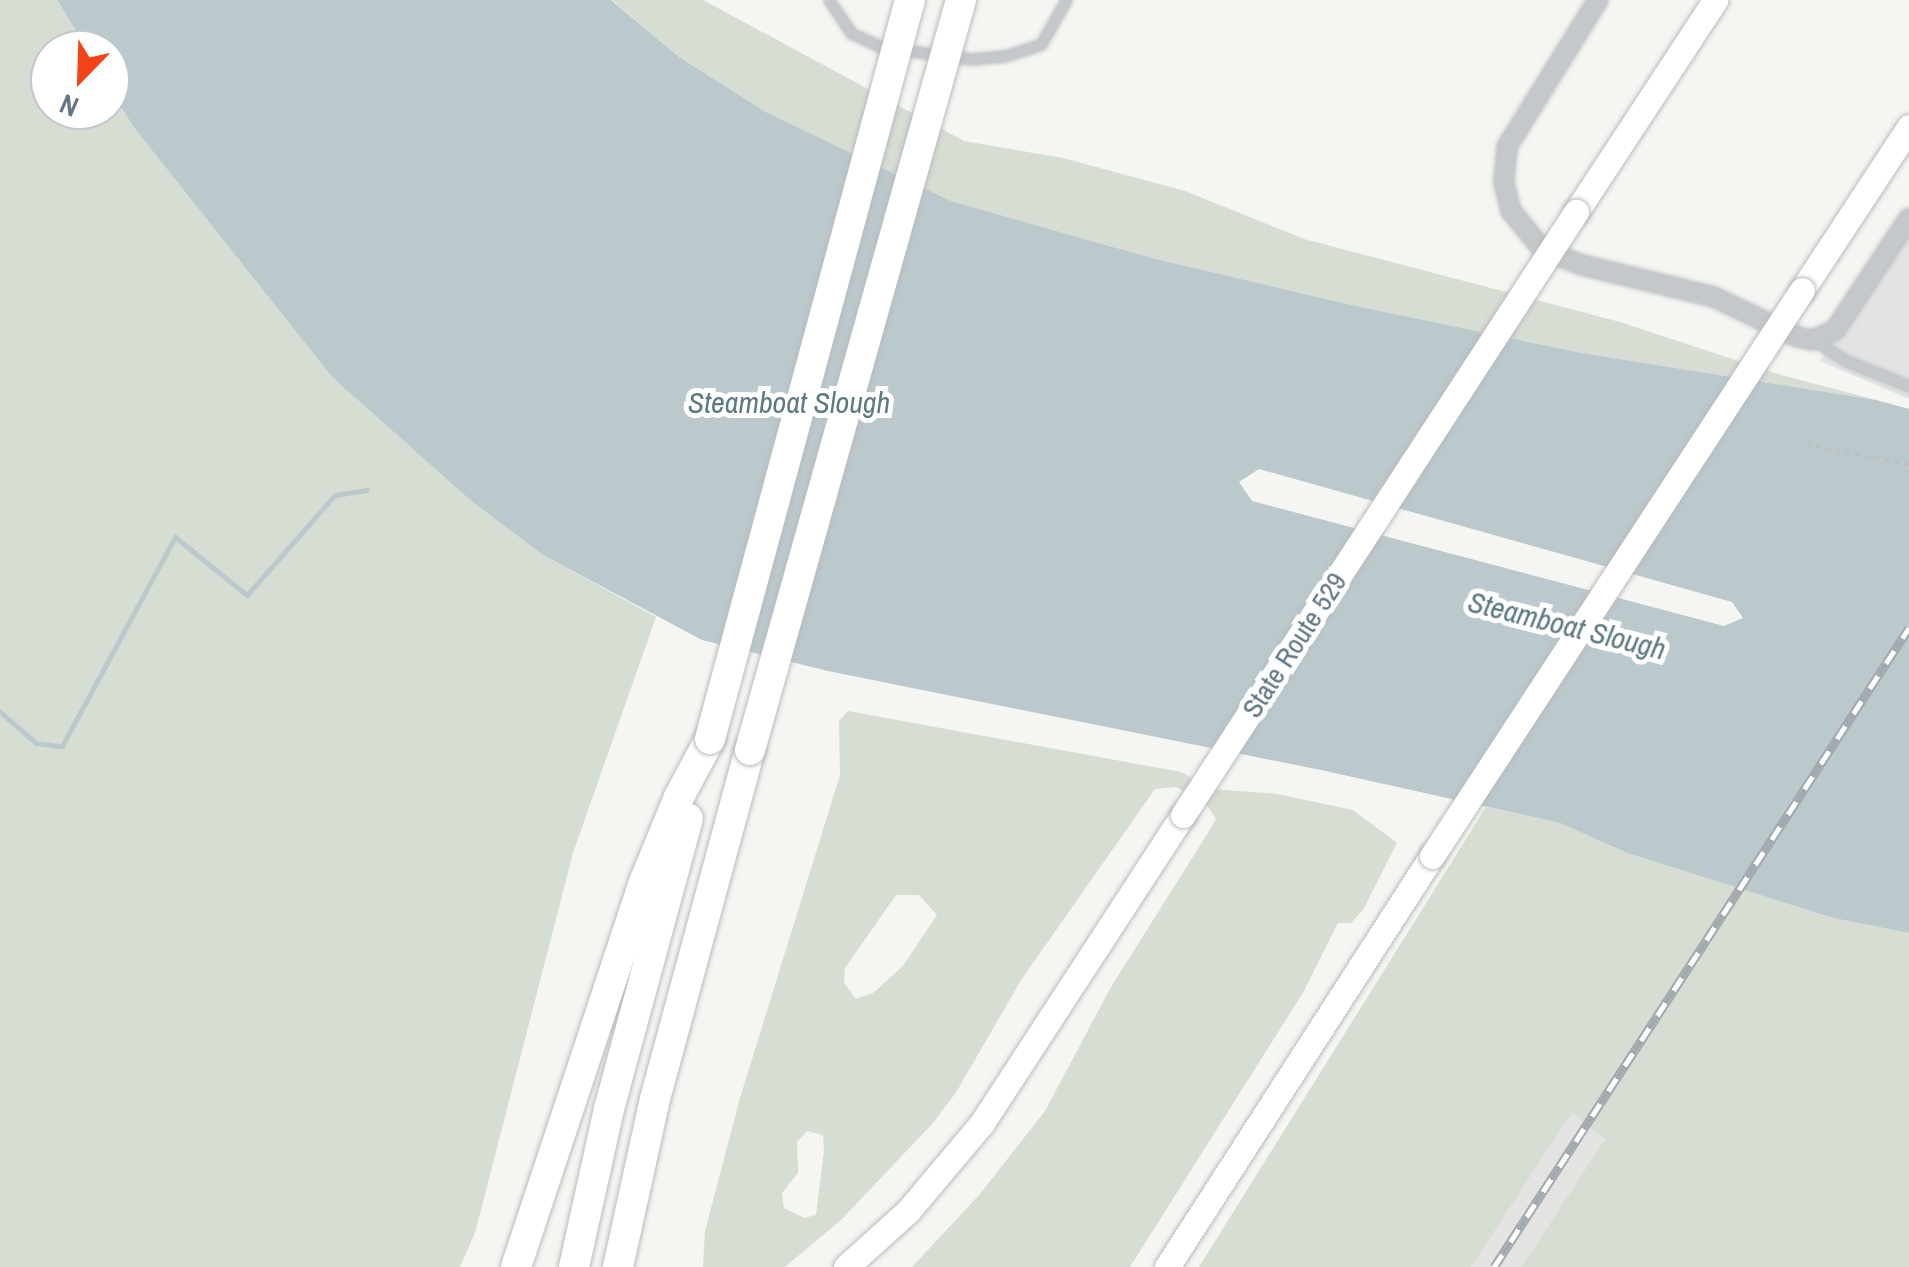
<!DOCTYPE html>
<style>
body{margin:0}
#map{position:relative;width:1909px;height:1267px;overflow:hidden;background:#f5f5f1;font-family:"Archivo Narrow",sans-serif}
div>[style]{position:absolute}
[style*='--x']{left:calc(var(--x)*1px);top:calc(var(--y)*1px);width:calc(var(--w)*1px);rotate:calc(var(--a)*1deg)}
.built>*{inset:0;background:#e3e4e2}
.green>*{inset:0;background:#d6ddd2}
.water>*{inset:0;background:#bbc8cc}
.pier>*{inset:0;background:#f5f5f1}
.stream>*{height:5px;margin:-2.5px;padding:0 2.5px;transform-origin:2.5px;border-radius:2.5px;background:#bbc8cc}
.path>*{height:2.5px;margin-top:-1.25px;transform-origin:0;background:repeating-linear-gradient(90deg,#bec0c2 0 5px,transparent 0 10px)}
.roads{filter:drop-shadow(0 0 2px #b7bbbf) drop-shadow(0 0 2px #b7bbbf)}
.service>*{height:9px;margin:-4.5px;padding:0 4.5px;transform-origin:4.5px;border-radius:4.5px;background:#c4c8cb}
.minor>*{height:18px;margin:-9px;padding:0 9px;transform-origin:9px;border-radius:9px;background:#c4c8cb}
.primary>*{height:25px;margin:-12.5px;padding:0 12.5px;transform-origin:12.5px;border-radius:12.5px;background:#fff}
.motorway>*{height:30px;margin:-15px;padding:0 15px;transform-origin:15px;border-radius:15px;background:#fff}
.rail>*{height:9px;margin-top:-4.5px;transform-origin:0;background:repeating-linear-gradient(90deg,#fff 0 15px,#a2a9af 0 30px);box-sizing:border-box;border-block:2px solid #a2a9af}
.bridges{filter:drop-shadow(0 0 2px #b7bbbf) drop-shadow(0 0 2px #b7bbbf)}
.primary-bridge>*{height:25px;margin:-12.5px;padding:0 12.5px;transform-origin:12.5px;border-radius:12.5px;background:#fff}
.motorway-bridge>*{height:30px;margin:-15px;padding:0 15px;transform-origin:15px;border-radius:15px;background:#fff}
span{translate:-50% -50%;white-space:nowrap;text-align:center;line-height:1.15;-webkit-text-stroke:10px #fff;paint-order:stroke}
.street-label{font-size:28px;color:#627685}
.water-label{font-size:30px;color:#5d7982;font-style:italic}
.north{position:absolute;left:30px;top:30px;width:100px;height:100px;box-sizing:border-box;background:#fff;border:2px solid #c0c8ce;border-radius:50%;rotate:203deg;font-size:28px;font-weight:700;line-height:40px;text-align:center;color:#627685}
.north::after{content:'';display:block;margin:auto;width:35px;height:45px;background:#f14316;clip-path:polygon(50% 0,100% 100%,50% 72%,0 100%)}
</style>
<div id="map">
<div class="built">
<i style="clip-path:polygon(1909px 232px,1909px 399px,1820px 361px)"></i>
<i style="clip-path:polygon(1572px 1113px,1605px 1139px,1521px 1267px,1471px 1267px)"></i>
</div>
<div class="green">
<i style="clip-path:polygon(0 0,57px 0,88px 50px,50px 50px,50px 110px,110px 110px,110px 87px,132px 125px,332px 377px,470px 500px,543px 555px,656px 617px,573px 853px,475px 1233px,460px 1267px,0 1267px)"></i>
<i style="clip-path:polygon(612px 0,703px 0,964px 141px,1063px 158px,1185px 191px,1304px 239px,1620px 322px,1781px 375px,1876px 400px,1582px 353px,1347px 304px,1152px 258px,951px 201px,766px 112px,679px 57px)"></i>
<i style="clip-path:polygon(evenodd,848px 711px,1181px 772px,1211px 789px,1277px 794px,1353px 810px,1397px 843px,1363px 910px,1351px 923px,1338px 923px,1304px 991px,1130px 1267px,912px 1267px,980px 1194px,1045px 1111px,1111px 987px,1211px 828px,1216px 819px,1207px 805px,1176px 787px,1155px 789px,1021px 980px,957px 1091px,933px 1123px,841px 1220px,785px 1267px,703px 1267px,705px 1231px,740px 1098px,840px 775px,839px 721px,848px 711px,896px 895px,919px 895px,937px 915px,903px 966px,873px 993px,856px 999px,844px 983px,845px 968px,896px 895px,848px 711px,807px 1131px,823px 1135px,824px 1152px,816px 1215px,804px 1218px,784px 1208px,782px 1193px,798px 1173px,797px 1142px,807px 1131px)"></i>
<i style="clip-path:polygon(1486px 807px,1560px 823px,1627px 853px,1833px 918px,1909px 933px,1909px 1267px,1521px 1267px,1605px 1139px,1572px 1113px,1471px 1267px,1199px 1267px)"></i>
</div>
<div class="water">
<i style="clip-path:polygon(57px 0,611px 0,679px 57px,766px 112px,951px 201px,1152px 258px,1347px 304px,1582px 353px,1876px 400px,1909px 409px,1909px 933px,1833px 918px,1627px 853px,1560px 823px,1321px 770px,828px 671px,702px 640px,543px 555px,470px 500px,332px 377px,132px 125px,110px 87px,110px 50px,88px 50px)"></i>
</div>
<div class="pier">
<i style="clip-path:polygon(1259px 469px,1732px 602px,1743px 618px,1724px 626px,1252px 501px,1239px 482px)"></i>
</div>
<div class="stream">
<i style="--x:0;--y:712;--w:48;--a:40.7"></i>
<i style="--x:36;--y:743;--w:26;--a:7"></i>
<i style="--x:62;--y:746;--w:238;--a:-61.6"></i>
<i style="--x:175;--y:537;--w:92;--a:38.9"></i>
<i style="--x:247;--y:595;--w:133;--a:-48.7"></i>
<i style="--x:335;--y:495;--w:32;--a:-9"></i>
</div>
<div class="path">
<i style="--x:1806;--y:444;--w:105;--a:11"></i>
</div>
<div class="roads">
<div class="service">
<i style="--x:829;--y:0;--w:40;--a:56"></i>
<i style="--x:851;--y:33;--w:33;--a:25"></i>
<i style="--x:881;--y:47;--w:91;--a:7.6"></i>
<i style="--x:971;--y:59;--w:34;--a:-5"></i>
<i style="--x:1005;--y:56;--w:38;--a:-18"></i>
<i style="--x:1041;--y:44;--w:51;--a:-60.4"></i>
<i style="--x:1813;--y:340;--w:40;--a:32"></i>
<i style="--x:1847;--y:361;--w:67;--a:22"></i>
</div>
<div class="minor">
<i style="--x:1598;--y:0;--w:173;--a:121.8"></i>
<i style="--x:1507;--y:147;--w:36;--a:95"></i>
<i style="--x:1504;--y:183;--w:29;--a:76"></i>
<i style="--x:1511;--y:211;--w:50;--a:50.6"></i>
<i style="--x:1543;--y:250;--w:42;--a:21"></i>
<i style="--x:1582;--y:265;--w:136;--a:13.6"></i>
<i style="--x:1714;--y:297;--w:92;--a:25.7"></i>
<i style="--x:1797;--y:337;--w:16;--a:11"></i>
<i style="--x:1813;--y:340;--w:24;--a:-24"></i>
<i style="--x:1835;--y:330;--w:134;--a:-56.5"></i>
</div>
<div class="primary">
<i style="--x:1576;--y:212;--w:254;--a:-56.7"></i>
<i style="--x:1802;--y:290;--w:195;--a:-56.7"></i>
<i style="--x:846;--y:1267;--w:84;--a:-42.1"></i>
<i style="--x:908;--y:1211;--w:115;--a:-49.9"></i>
<i style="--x:982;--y:1123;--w:368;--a:-56.9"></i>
<i style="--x:1167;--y:1267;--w:489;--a:-57.2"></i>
</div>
<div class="motorway">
<i style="--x:516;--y:1267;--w:408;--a:-71.6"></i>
<i style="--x:645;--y:880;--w:90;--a:-67.7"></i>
<i style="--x:679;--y:797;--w:66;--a:-61.9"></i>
<i style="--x:574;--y:1267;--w:162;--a:-77.5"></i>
<i style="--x:609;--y:1109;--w:301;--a:-74.8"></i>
<i style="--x:618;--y:1267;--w:172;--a:-77.6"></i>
<i style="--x:655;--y:1099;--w:362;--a:-74.8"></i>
</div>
</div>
<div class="rail">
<i style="--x:1494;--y:1267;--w:762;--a:-57"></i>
</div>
<div class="bridges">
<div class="primary-bridge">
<i style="--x:1183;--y:815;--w:720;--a:-56.91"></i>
<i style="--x:1432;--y:856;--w:676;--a:-56.83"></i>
</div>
<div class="motorway-bridge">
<i style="--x:710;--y:739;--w:766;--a:-74.86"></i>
<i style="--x:750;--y:750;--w:779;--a:-74.29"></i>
</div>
</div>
<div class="street-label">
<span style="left:1294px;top:645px;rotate:-57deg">State Route 529</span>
</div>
<div class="water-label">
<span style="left:789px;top:402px">Steamboat Slough</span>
<span style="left:1567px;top:625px;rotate:14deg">Steamboat Slough</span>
</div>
<div class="north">N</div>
</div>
